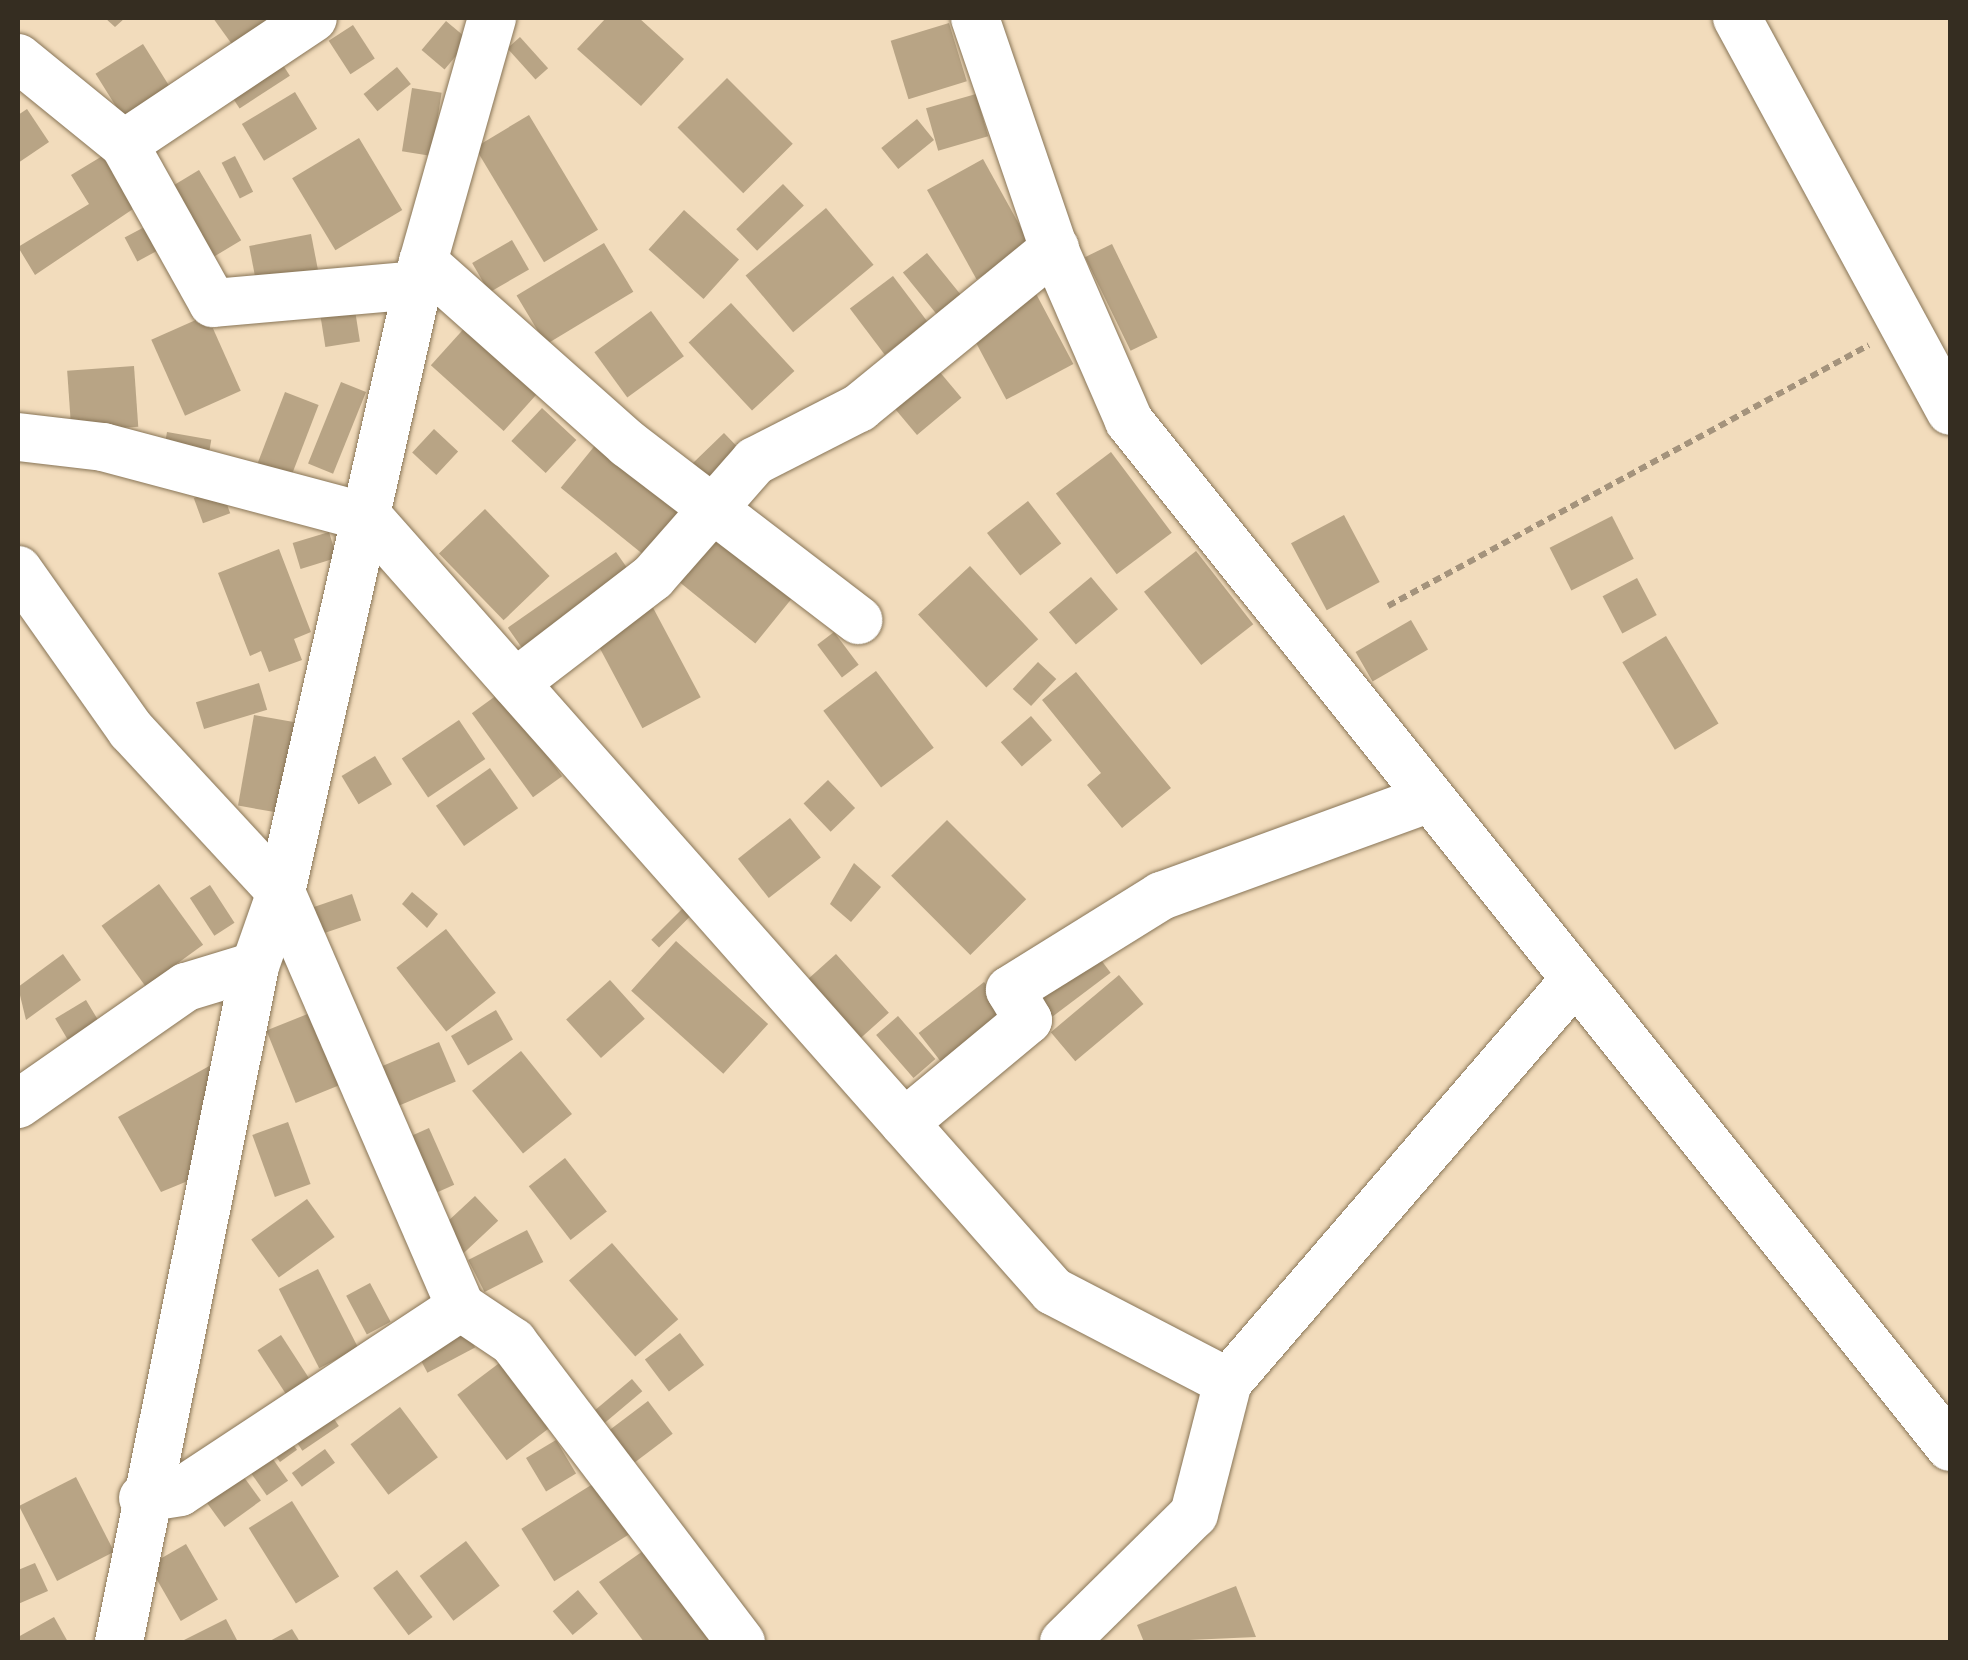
<!DOCTYPE html>
<style>
body{margin:0}
#map{position:relative;width:1968px;height:1660px;overflow:hidden;background:#f2dcbc;font-family:Jost,sans-serif}
div>[style]{position:absolute}
[style*='--x']{left:calc(var(--x)*1px);top:calc(var(--y)*1px);width:calc(var(--w)*1px);rotate:calc(var(--a)*1deg)}
.building>*{inset:0;background:#b8a485;transform-origin:0 0}
.path>*{height:6px;margin-top:-3px;transform-origin:0;background:repeating-linear-gradient(90deg,#a4937c 0 8px,transparent 0 13px)}
.roads{filter:drop-shadow(0 0 2px #887557) drop-shadow(0 0 2px #887557)}
.street>*{height:48px;margin:-24px;padding:0 24px;transform-origin:24px;border-radius:24px;background:#fff}
span{translate:-50% -50%;white-space:nowrap;text-align:center;line-height:1.15;-webkit-text-stroke:9px #f2dcbc;paint-order:stroke}
.frame{position:absolute;inset:0;border:20px solid #352d21;pointer-events:none}
</style>
<div id="map">
<div class="building">
<i style="clip-path:polygon(105px 18px,125px 18px,115px 27px)"></i>
<i style="clip-path:polygon(213px 18px,283px 18px,239px 54px)"></i>
<i style="clip-path:polygon(606px 18px,639px 18px,684px 59px,641px 106px,577px 49px)"></i>
<i style="left:446px;top:21px;width:30px;height:38px;rotate:40deg"></i>
<i style="left:949px;top:23px;width:61px;height:61px;rotate:73deg"></i>
<i style="left:353px;top:25px;width:40px;height:29px;rotate:57deg"></i>
<i style="left:520px;top:37px;width:42px;height:17px;rotate:48deg"></i>
<i style="left:143px;top:44px;width:54px;height:56px;rotate:58deg"></i>
<i style="left:279px;top:59px;width:20px;height:60px;rotate:57deg"></i>
<i style="left:397px;top:67px;width:22px;height:43px;rotate:51deg"></i>
<i style="left:727px;top:78px;width:93px;height:70px;rotate:45deg"></i>
<i style="left:412px;top:88px;width:30px;height:64px;rotate:9deg"></i>
<i style="left:295px;top:92px;width:43px;height:62px;rotate:59deg"></i>
<i style="left:976px;top:94px;width:44px;height:52px;rotate:74deg"></i>
<i style="clip-path:polygon(27px 109px,49px 142px,18px 163px,18px 115px)"></i>
<i style="left:529px;top:115px;width:134px;height:63px;rotate:59deg"></i>
<i style="left:917px;top:119px;width:27px;height:46px;rotate:51deg"></i>
<i style="left:359px;top:138px;width:84px;height:78px;rotate:59deg"></i>
<i style="clip-path:polygon(104px 155px,136px 207px,35px 275px,18px 247px,89px 204px,71px 175px)"></i>
<i style="left:235px;top:156px;width:40px;height:15px;rotate:63deg"></i>
<i style="left:983px;top:159px;width:102px;height:64px;rotate:61deg"></i>
<i style="left:199px;top:170px;width:82px;height:45px;rotate:59deg"></i>
<i style="left:783px;top:184px;width:30px;height:65px;rotate:46deg"></i>
<i style="left:826px;top:208px;width:74px;height:105px;rotate:50deg"></i>
<i style="left:684px;top:210px;width:74px;height:53px;rotate:42deg"></i>
<i style="left:152px;top:223px;width:27px;height:31px;rotate:62deg"></i>
<i style="left:311px;top:234px;width:42px;height:63px;rotate:79deg"></i>
<i style="left:512px;top:240px;width:34px;height:46px;rotate:60deg"></i>
<i style="left:604px;top:243px;width:57px;height:102px;rotate:59deg"></i>
<i style="left:1112px;top:244px;width:104px;height:30px;rotate:64deg"></i>
<i style="left:927px;top:253px;width:63px;height:31px;rotate:51deg"></i>
<i style="left:893px;top:276px;width:58px;height:54px;rotate:53deg"></i>
<i style="left:1033px;top:288px;width:86px;height:76px;rotate:62deg"></i>
<i style="left:731px;top:303px;width:93px;height:58px;rotate:47deg"></i>
<i style="left:354px;top:304px;width:38px;height:35px;rotate:81deg"></i>
<i style="left:651px;top:311px;width:56px;height:70px;rotate:54deg"></i>
<i style="left:207px;top:315px;width:83px;height:61px;rotate:66deg"></i>
<i style="left:469px;top:323px;width:98px;height:57px;rotate:42deg"></i>
<i style="left:928px;top:358px;width:52px;height:58px;rotate:50deg"></i>
<i style="left:134px;top:366px;width:61px;height:67px;rotate:86deg"></i>
<i style="left:341px;top:382px;width:27px;height:88px;rotate:22deg"></i>
<i style="left:285px;top:392px;width:36px;height:85px;rotate:21deg"></i>
<i style="left:542px;top:408px;width:47px;height:45px;rotate:43deg"></i>
<i style="left:434px;top:429px;width:33px;height:32px;rotate:43deg"></i>
<i style="left:167px;top:432px;width:45px;height:24px;rotate:10deg"></i>
<i style="left:724px;top:433px;width:33px;height:51px;rotate:46deg"></i>
<i style="left:601px;top:438px;width:117px;height:64px;rotate:39deg"></i>
<i style="left:1111px;top:452px;width:101px;height:69px;rotate:53deg"></i>
<i style="left:221px;top:488px;width:27px;height:29px;rotate:70deg"></i>
<i style="left:1028px;top:501px;width:54px;height:52px;rotate:52deg"></i>
<i style="left:485px;top:509px;width:93px;height:64px;rotate:46deg"></i>
<i style="left:1344px;top:515px;width:76px;height:60px;rotate:62deg"></i>
<i style="left:1612px;top:516px;width:48px;height:70px;rotate:63deg"></i>
<i style="left:707px;top:522px;width:114px;height:64px;rotate:39deg"></i>
<i style="left:329px;top:532px;width:27px;height:38px;rotate:73deg"></i>
<i style="clip-path:polygon(279px 549px,311px 632px,294px 639px,302px 660px,269px 672px,261px 651px,250px 656px,218px 573px)"></i>
<i style="left:1196px;top:551px;width:93px;height:66px;rotate:52deg"></i>
<i style="left:616px;top:552px;width:28px;height:132px;rotate:55deg"></i>
<i style="left:970px;top:566px;width:100px;height:71px;rotate:47deg"></i>
<i style="left:1091px;top:577px;width:42px;height:55px;rotate:50deg"></i>
<i style="left:1637px;top:578px;width:42px;height:39px;rotate:62deg"></i>
<i style="left:650px;top:602px;width:108px;height:66px;rotate:62deg"></i>
<i style="left:1411px;top:620px;width:34px;height:64px;rotate:60deg"></i>
<i style="left:834px;top:632px;width:41px;height:21px;rotate:53deg"></i>
<i style="left:1666px;top:636px;width:102px;height:51px;rotate:59deg"></i>
<i style="left:1038px;top:662px;width:25px;height:37px;rotate:43deg"></i>
<i style="left:876px;top:671px;width:96px;height:66px;rotate:53deg"></i>
<i style="clip-path:polygon(1076px 672px,1171px 788px,1122px 828px,1087px 785px,1101px 773px,1042px 700px)"></i>
<i style="left:259px;top:683px;width:28px;height:66px;rotate:73deg"></i>
<i style="left:501px;top:692px;width:104px;height:36px;rotate:54deg"></i>
<i style="left:254px;top:715px;width:46px;height:92px;rotate:10deg"></i>
<i style="left:1031px;top:716px;width:32px;height:40px;rotate:49deg"></i>
<i style="left:459px;top:720px;width:47px;height:69px;rotate:56deg"></i>
<i style="left:375px;top:756px;width:33px;height:39px;rotate:59deg"></i>
<i style="left:490px;top:768px;width:49px;height:66px;rotate:55deg"></i>
<i style="left:828px;top:780px;width:39px;height:34px;rotate:46deg"></i>
<i style="left:790px;top:818px;width:50px;height:66px;rotate:52deg"></i>
<i style="left:947px;top:820px;width:112px;height:79px;rotate:45deg"></i>
<i style="clip-path:polygon(854px 863px,881px 887px,851px 922px,830px 904px)"></i>
<i style="left:159px;top:884px;width:75px;height:71px;rotate:54deg"></i>
<i style="left:210px;top:885px;width:45px;height:24px;rotate:57deg"></i>
<i style="clip-path:polygon(412px 892px,438px 914px,427px 928px,402px 904px)"></i>
<i style="left:352px;top:894px;width:28px;height:41px;rotate:71deg"></i>
<i style="left:688px;top:903px;width:11px;height:52px;rotate:45deg"></i>
<i style="left:446px;top:929px;width:81px;height:63px;rotate:52deg"></i>
<i style="left:676px;top:941px;width:124px;height:67px;rotate:42deg"></i>
<i style="left:1095px;top:952px;width:26px;height:82px;rotate:53deg"></i>
<i style="clip-path:polygon(63px 954px,81px 980px,26px 1020px,18px 987px)"></i>
<i style="left:836px;top:954px;width:79px;height:45px;rotate:48deg"></i>
<i style="left:1119px;top:975px;width:38px;height:89px;rotate:50deg"></i>
<i style="left:610px;top:980px;width:52px;height:59px;rotate:48deg"></i>
<i style="left:984px;top:982px;width:47px;height:83px;rotate:52deg"></i>
<i style="left:86px;top:1000px;width:29px;height:36px;rotate:59deg"></i>
<i style="left:496px;top:1010px;width:34px;height:52px;rotate:60deg"></i>
<i style="left:310px;top:1013px;width:78px;height:47px;rotate:68deg"></i>
<i style="left:898px;top:1016px;width:57px;height:29px;rotate:49deg"></i>
<i style="left:439px;top:1042px;width:43px;height:71px;rotate:67deg"></i>
<i style="left:521px;top:1051px;width:81px;height:63px;rotate:51deg"></i>
<i style="clip-path:polygon(220px 1060px,200px 1176px,161px 1192px,118px 1117px)"></i>
<i style="left:288px;top:1122px;width:66px;height:38px;rotate:70deg"></i>
<i style="left:429px;top:1128px;width:62px;height:32px;rotate:66deg"></i>
<i style="left:565px;top:1158px;width:68px;height:46px;rotate:52deg"></i>
<i style="left:475px;top:1196px;width:34px;height:58px;rotate:47deg"></i>
<i style="left:307px;top:1199px;width:47px;height:69px;rotate:54deg"></i>
<i style="left:527px;top:1230px;width:36px;height:66px;rotate:63deg"></i>
<i style="left:612px;top:1243px;width:101px;height:57px;rotate:49deg"></i>
<i style="left:318px;top:1269px;width:89px;height:44px;rotate:63deg"></i>
<i style="left:370px;top:1283px;width:44px;height:27px;rotate:62deg"></i>
<i style="left:461px;top:1321px;width:30px;height:54px;rotate:62deg"></i>
<i style="left:680px;top:1333px;width:40px;height:44px;rotate:53deg"></i>
<i style="left:281px;top:1335px;width:56px;height:28px;rotate:57deg"></i>
<i style="left:502px;top:1361px;width:82px;height:56px;rotate:53deg"></i>
<i style="left:632px;top:1379px;width:16px;height:57px;rotate:50deg"></i>
<i style="left:648px;top:1401px;width:41px;height:63px;rotate:53deg"></i>
<i style="left:326px;top:1407px;width:23px;height:44px;rotate:56deg"></i>
<i style="left:400px;top:1407px;width:63px;height:62px;rotate:53deg"></i>
<i style="left:287px;top:1436px;width:17px;height:21px;rotate:54deg"></i>
<i style="left:556px;top:1440px;width:39px;height:35px;rotate:59deg"></i>
<i style="left:325px;top:1449px;width:17px;height:41px;rotate:54deg"></i>
<i style="left:268px;top:1452px;width:35px;height:26px;rotate:55deg"></i>
<i style="left:238px;top:1469px;width:39px;height:45px;rotate:54deg"></i>
<i style="left:76px;top:1477px;width:84px;height:64px;rotate:63deg"></i>
<i style="left:596px;top:1482px;width:62px;height:88px;rotate:58deg"></i>
<i style="left:292px;top:1501px;width:89px;height:51px;rotate:58deg"></i>
<i style="left:466px;top:1541px;width:56px;height:58px;rotate:53deg"></i>
<i style="left:186px;top:1544px;width:64px;height:43px;rotate:60deg"></i>
<i style="clip-path:polygon(643px 1551px,709px 1640px,706px 1642px,644px 1642px,599px 1582px)"></i>
<i style="clip-path:polygon(35px 1563px,48px 1591px,18px 1604px,18px 1570px)"></i>
<i style="left:397px;top:1570px;width:59px;height:30px;rotate:53deg"></i>
<i style="clip-path:polygon(1236px 1586px,1256px 1637px,1144px 1642px,1137px 1625px)"></i>
<i style="left:578px;top:1590px;width:31px;height:33px;rotate:50deg"></i>
<i style="clip-path:polygon(54px 1617px,68px 1642px,18px 1642px,18px 1637px)"></i>
<i style="clip-path:polygon(226px 1619px,238px 1642px,180px 1642px)"></i>
<i style="clip-path:polygon(292px 1629px,300px 1642px,268px 1642px)"></i>
</div>
<div class="path">
<i style="--x:1388;--y:606;--w:547;--a:-28.49"></i>
</div>
<div class="roads">
<div class="street">
<i style="--x:975;--y:18;--w:241;--a:71.1"></i>
<i style="--x:1053;--y:246;--w:191;--a:66.5"></i>
<i style="--x:1129;--y:421;--w:1314;--a:51.33"></i>
<i style="--x:1737;--y:18;--w:447;--a:61.5"></i>
<i style="--x:18;--y:58;--w:136;--a:39.1"></i>
<i style="--x:124;--y:144;--w:227;--a:-33.7"></i>
<i style="--x:124;--y:144;--w:182;--a:60.8"></i>
<i style="--x:213;--y:303;--w:206;--a:-5"></i>
<i style="--x:423;--y:262;--w:274;--a:41.6"></i>
<i style="--x:628;--y:444;--w:290;--a:37.4"></i>
<i style="--x:18;--y:437;--w:86;--a:6.7"></i>
<i style="--x:103;--y:447;--w:275;--a:14.9"></i>
<i style="--x:369;--y:518;--w:1032;--a:48.5"></i>
<i style="--x:1053;--y:1291;--w:197;--a:27.5"></i>
<i style="--x:18;--y:570;--w:196;--a:54.8"></i>
<i style="--x:131;--y:730;--w:221;--a:47.2"></i>
<i style="--x:281;--y:892;--w:452;--a:66.6"></i>
<i style="--x:461;--y:1307;--w:63;--a:33.9"></i>
<i style="--x:513;--y:1342;--w:377;--a:52.8"></i>
<i style="--x:515;--y:683;--w:174;--a:-37.5"></i>
<i style="--x:653;--y:577;--w:154;--a:-48.7"></i>
<i style="--x:755;--y:461;--w:117;--a:-27"></i>
<i style="--x:859;--y:408;--w:253;--a:-39.2"></i>
<i style="--x:18;--y:1104;--w:205;--a:-34.9"></i>
<i style="--x:186;--y:987;--w:72;--a:-16.9"></i>
<i style="--x:904;--y:1123;--w:161;--a:-39.7"></i>
<i style="--x:1028;--y:1020;--w:35;--a:-121"></i>
<i style="--x:1010;--y:990;--w:178;--a:-31.9"></i>
<i style="--x:1161;--y:896;--w:286;--a:-20"></i>
<i style="--x:143;--y:1498;--w:37;--a:-9"></i>
<i style="--x:180;--y:1492;--w:336;--a:-33.4"></i>
<i style="--x:119;--y:1642;--w:690;--a:-78.62"></i>
<i style="--x:255;--y:966;--w:78;--a:-70.6"></i>
<i style="--x:281;--y:892;--w:646;--a:-77.3"></i>
<i style="--x:423;--y:262;--w:254;--a:-74.2"></i>
<i style="--x:1064;--y:1642;--w:182;--a:-44.6"></i>
<i style="--x:1194;--y:1514;--w:136;--a:-75.6"></i>
<i style="--x:1228;--y:1382;--w:527;--a:-49.23"></i>
</div>
</div>
<div class="frame"></div>
</div>
